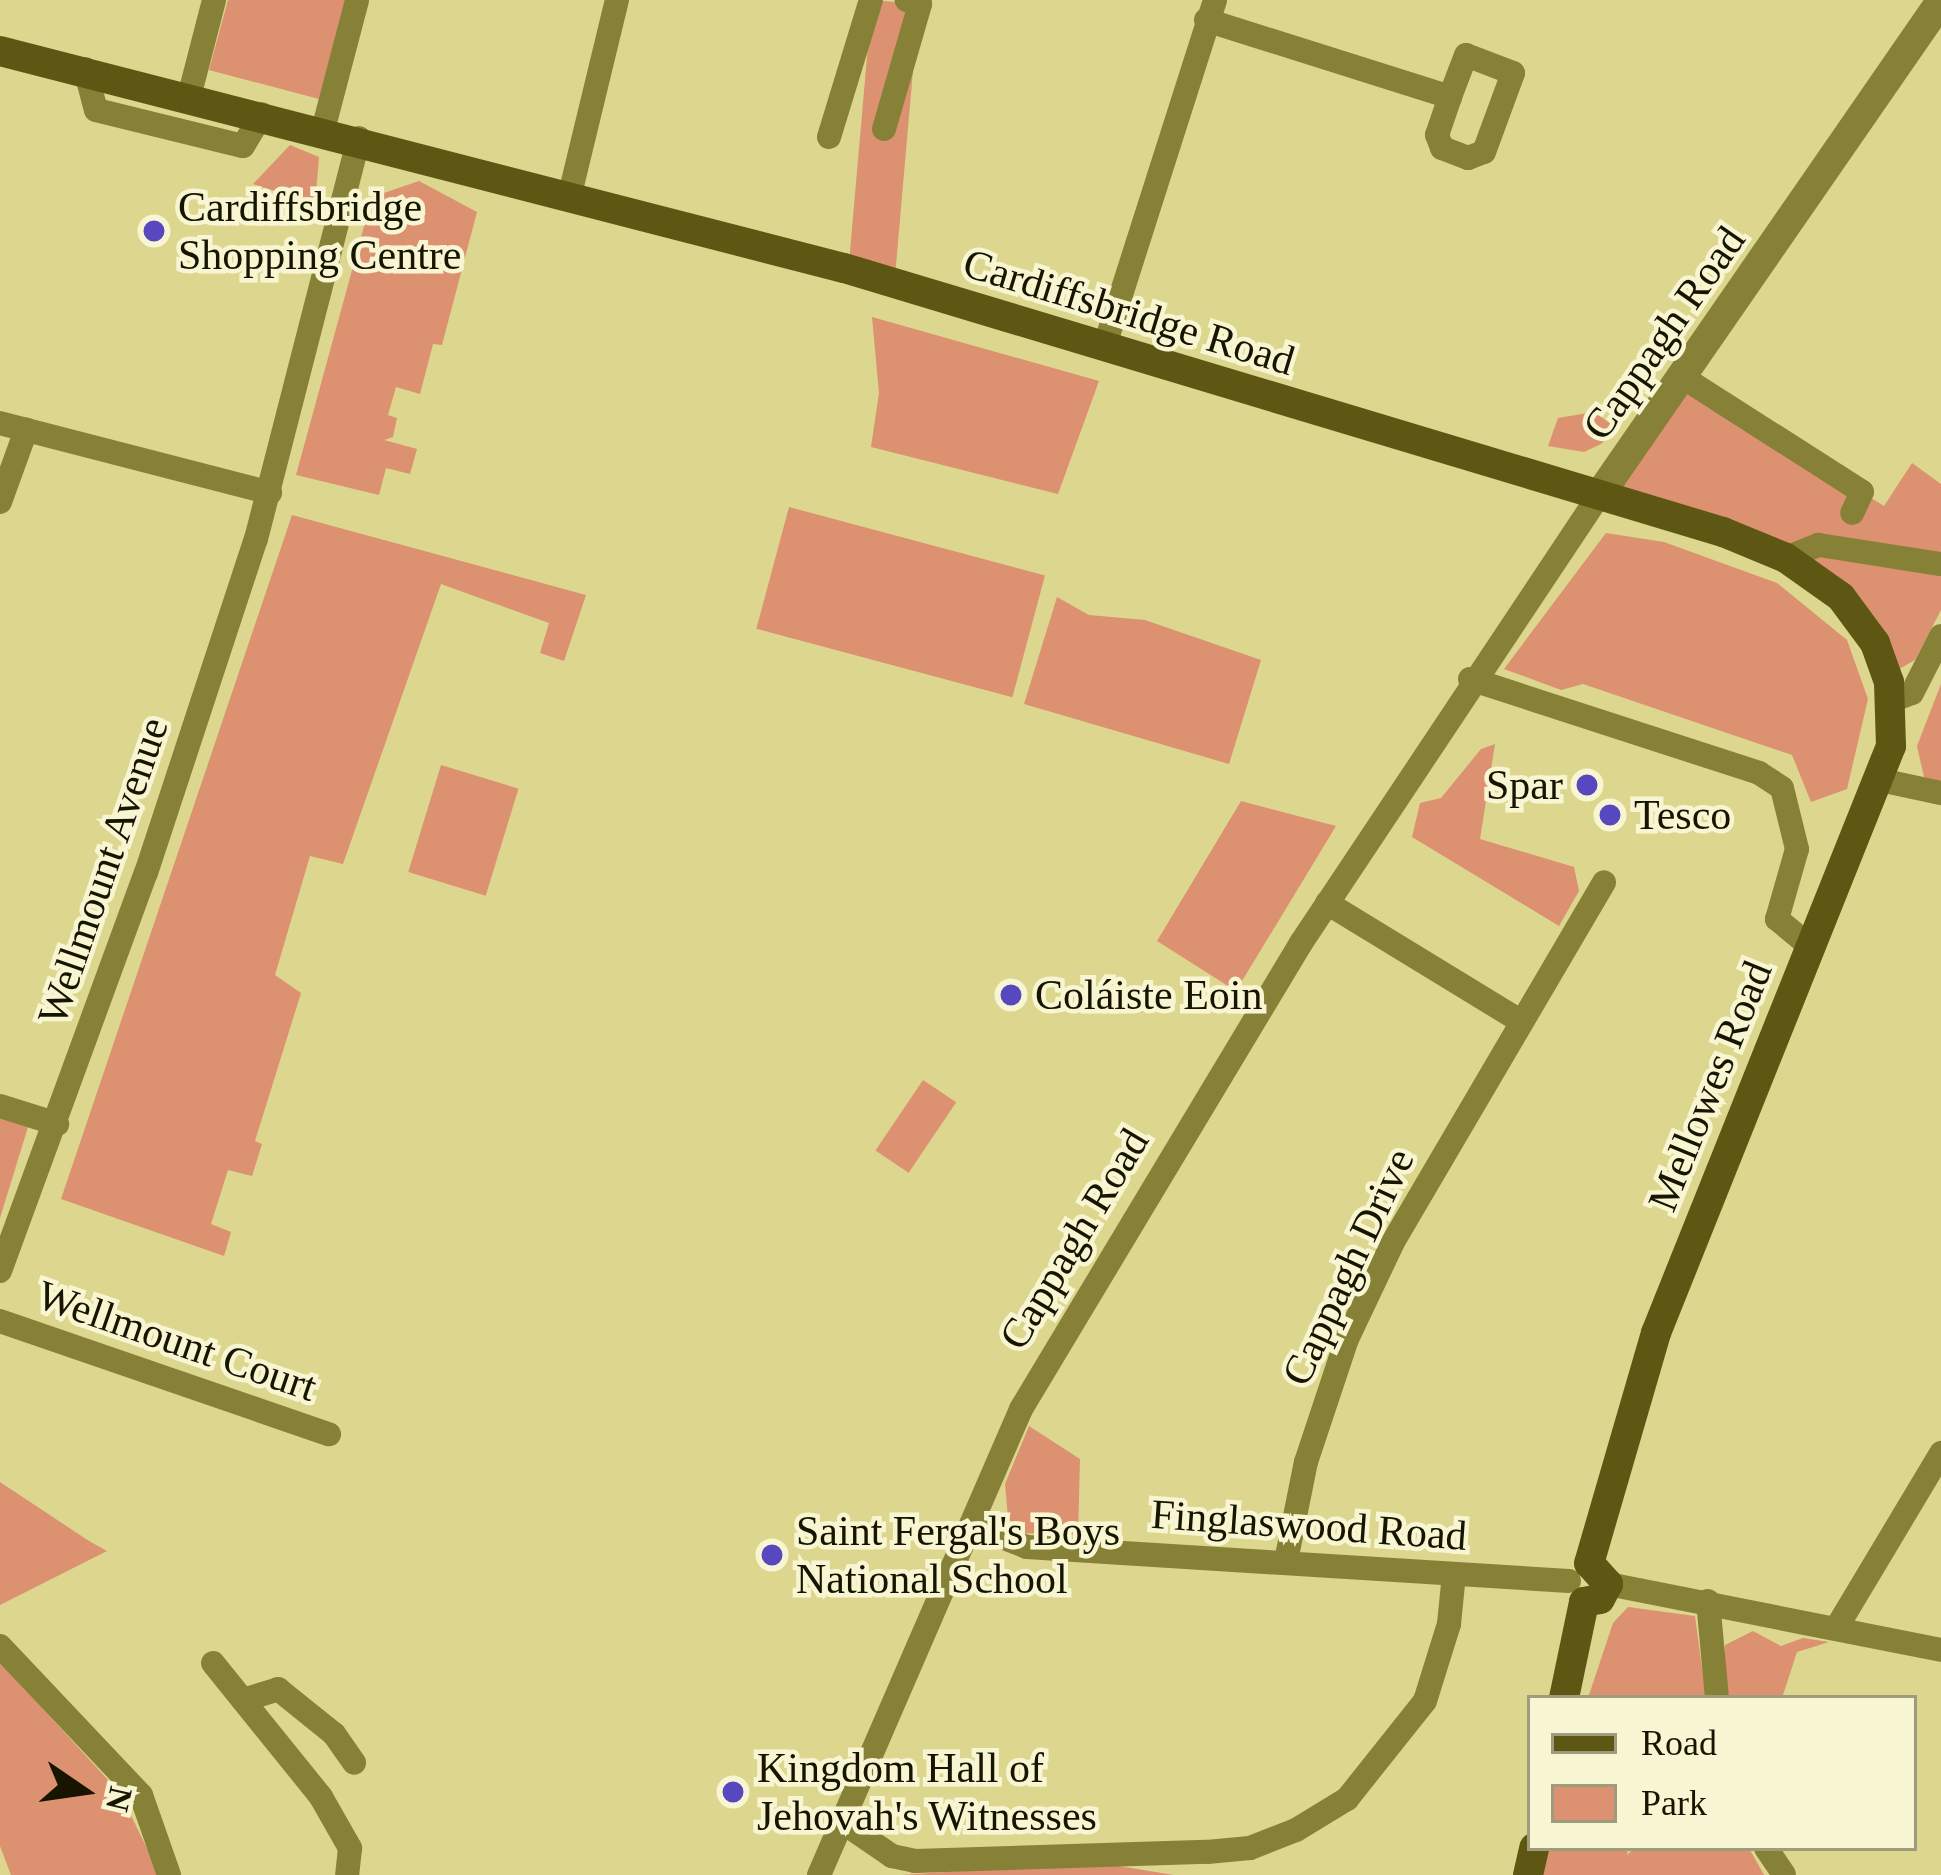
<!DOCTYPE html>
<meta charset="utf-8">
<style>
body{margin:0}
#map{position:relative;width:1941px;height:1875px;overflow:hidden;background:#dcd68e;font-family:"Times New Roman",serif}
div>[style]{position:absolute}
[style*='--x']{left:calc(var(--x)*1px);top:calc(var(--y)*1px);width:calc(var(--w)*1px);rotate:calc(var(--a)*1deg)}
.green>*{inset:0;background:#dc9170;transform-origin:0 0}
.minor>*{height:24px;margin:-12px;padding:0 12px;transform-origin:12px;border-radius:12px;background:#878037}
.tertiary>*{height:30px;margin:-15px;padding:0 15px;transform-origin:15px;border-radius:15px;background:#878037}
.secondary>*{height:30px;margin:-15px;padding:0 15px;transform-origin:15px;border-radius:15px;background:#5e5713}
.dots>*{width:33px;height:33px;translate:-50% -50%;box-sizing:border-box;border:6px solid #f8f5d2;border-radius:50%}
span{translate:-50% -50%;white-space:nowrap;text-align:center;line-height:1.15;-webkit-text-stroke:9px #f8f5d2;paint-order:stroke}
.poi-label{font-size:42px;color:#171400}
.left{translate:0 -50%;text-align:left}
.right{translate:-100% -50%;text-align:right}
.street-label{font-size:42px;color:#171400}
.legend{position:absolute;left:1527px;top:1695px;width:390px;height:156px;box-sizing:border-box;background:#f8f5d2;border:3px solid #9e9b7e;margin:0;padding:15px 21px;list-style:none;font-size:36px;color:#171400}
.legend li{display:flex;align-items:center;gap:24px;height:60px}
.legend b{width:60px;border:3px solid #9e9b7e}
.north{position:absolute;left:24px;top:1731px;width:120px;height:120px;-webkit-text-stroke:9px #f8f5d2;paint-order:stroke;rotate:103deg;font-size:33px;font-weight:700;line-height:48px;text-align:center;color:#171400}
.north::after{content:'';display:block;margin:auto;width:42px;height:54px;background:#171400;clip-path:polygon(50% 0,100% 100%,50% 72%,0 100%)}
</style>
<div id="map">
<div class="green">
<i style="clip-path:polygon(228px 0,346px 0,319px 99px,209px 70px)"></i>
<i style="left:872px;top:0;width:47px;height:266px;rotate:5deg"></i>
<i style="clip-path:polygon(290px 145px,319px 157px,315px 204px,253px 184px)"></i>
<i style="clip-path:polygon(419px 181px,477px 212px,442px 345px,433px 344px,420px 394px,396px 387px,388px 415px,397px 418px,393px 437px,384px 440px,417px 449px,410px 474px,386px 468px,379px 495px,296px 475px,372px 197px)"></i>
<i style="clip-path:polygon(872px 317px,1099px 381px,1058px 494px,871px 447px,879px 393px)"></i>
<i style="clip-path:polygon(1684px 381px,1884px 506px,1912px 463px,1941px 484px,1941px 610px,1915px 660px,1887px 676px,1842px 596px,1600px 495px)"></i>
<i style="clip-path:polygon(1594px 412px,1618px 429px,1601px 444px,1584px 452px,1548px 446px,1558px 418px)"></i>
<i style="left:789px;top:507px;width:265px;height:126px;rotate:15deg"></i>
<i style="clip-path:polygon(292px 515px,586px 595px,564px 661px,540px 653px,549px 623px,441px 584px,343px 864px,310px 856px,275px 975px,301px 993px,255px 1141px,262px 1144px,252px 1176px,228px 1170px,211px 1224px,231px 1232px,224px 1256px,61px 1199px)"></i>
<i style="clip-path:polygon(1606px 533px,1664px 542px,1777px 583px,1847px 640px,1868px 699px,1847px 789px,1811px 802px,1792px 755px,1583px 684px,1561px 690px,1504px 669px)"></i>
<i style="clip-path:polygon(1057px 597px,1089px 615px,1145px 620px,1261px 660px,1229px 764px,1024px 704px)"></i>
<i style="clip-path:polygon(1941px 684px,1941px 783px,1924px 777px,1917px 746px)"></i>
<i style="clip-path:polygon(1495px 744px,1480px 839px,1574px 867px,1579px 891px,1559px 926px,1412px 837px,1420px 803px,1441px 798px,1481px 749px)"></i>
<i style="left:441px;top:765px;width:81px;height:112px;rotate:17deg"></i>
<i style="clip-path:polygon(1241px 801px,1336px 826px,1236px 991px,1157px 941px)"></i>
<i style="left:923px;top:1080px;width:40px;height:85px;rotate:34deg"></i>
<i style="clip-path:polygon(0 1117px,28px 1127px,0 1218px)"></i>
<i style="clip-path:polygon(1029px 1426px,1080px 1459px,1078px 1535px,1021px 1533px,1008px 1518px,1005px 1484px)"></i>
<i style="clip-path:polygon(0 1482px,89px 1541px,107px 1551px,0 1605px)"></i>
<i style="clip-path:polygon(1628px 1607px,1695px 1616px,1706px 1698px,1588px 1698px,1613px 1623px)"></i>
<i style="clip-path:polygon(1753px 1631px,1781px 1646px,1803px 1638px,1829px 1642px,1797px 1652px,1782px 1698px,1721px 1698px,1725px 1645px)"></i>
<i style="clip-path:polygon(0 1662px,120px 1793px,160px 1875px,11px 1875px,0 1846px)"></i>
<i style="clip-path:polygon(1548px 1848px,1628px 1848px,1627px 1855px,1634px 1848px,1749px 1848px,1764px 1875px,1542px 1875px)"></i>
<i style="clip-path:polygon(1094px 1862px,1174px 1875px,902px 1875px)"></i>
</div>
<div class="minor">
<i style="--x:1206;--y:20;--w:256;--a:17.5"></i>
<i style="--x:1450;--y:97;--w:40;--a:108.9"></i>
<i style="--x:1437;--y:135;--w:14;--a:69"></i>
<i style="--x:1442;--y:148;--w:28;--a:21"></i>
<i style="--x:1468;--y:158;--w:17;--a:-21"></i>
<i style="--x:1484;--y:152;--w:84;--a:-69.8"></i>
<i style="--x:1513;--y:73;--w:50;--a:-159"></i>
<i style="--x:1466;--y:55;--w:45;--a:110.9"></i>
<i style="--x:85;--y:69;--w:42;--a:75"></i>
<i style="--x:96;--y:110;--w:151;--a:13.8"></i>
<i style="--x:243;--y:146;--w:37;--a:-59"></i>
<i style="--x:189;--y:97;--w:100;--a:-75.5"></i>
<i style="--x:884;--y:129;--w:130;--a:-73.9"></i>
<i style="--x:920;--y:4;--w:14;--a:-163"></i>
<i style="--x:323;--y:130;--w:134;--a:-75.3"></i>
<i style="--x:829;--y:137;--w:143;--a:-73"></i>
<i style="--x:570;--y:194;--w:200;--a:-76.4"></i>
<i style="--x:1104;--y:348;--w:365;--a:-72.3"></i>
<i style="--x:1684;--y:378;--w:211;--a:32.6"></i>
<i style="--x:1862;--y:492;--w:23;--a:115"></i>
<i style="--x:0;--y:423;--w:279;--a:14.5"></i>
<i style="--x:0;--y:502;--w:77;--a:-70.1"></i>
<i style="--x:1786;--y:558;--w:35;--a:-22"></i>
<i style="--x:1819;--y:545;--w:123;--a:8.9"></i>
<i style="--x:1470;--y:679;--w:304;--a:18"></i>
<i style="--x:1759;--y:773;--w:27;--a:33"></i>
<i style="--x:1782;--y:788;--w:63;--a:76.2"></i>
<i style="--x:1797;--y:849;--w:73;--a:105.9"></i>
<i style="--x:1777;--y:919;--w:45;--a:39.6"></i>
<i style="--x:1891;--y:701;--w:22;--a:-21"></i>
<i style="--x:1912;--y:693;--w:64;--a:-63"></i>
<i style="--x:1880;--y:780;--w:62;--a:12"></i>
<i style="--x:1327;--y:903;--w:225;--a:31.4"></i>
<i style="--x:0;--y:1106;--w:60;--a:17.5"></i>
<i style="--x:0;--y:1271;--w:424;--a:-69.9"></i>
<i style="--x:146;--y:873;--w:352;--a:-71.8"></i>
<i style="--x:256;--y:539;--w:414;--a:-75.6"></i>
<i style="--x:0;--y:1321;--w:348;--a:19"></i>
<i style="--x:976;--y:1527;--w:55;--a:21.4"></i>
<i style="--x:1027;--y:1547;--w:543;--a:3.59"></i>
<i style="--x:1286;--y:1561;--w:101;--a:-78.6"></i>
<i style="--x:1306;--y:1462;--w:130;--a:-71.6"></i>
<i style="--x:1347;--y:1339;--w:107;--a:-64.6"></i>
<i style="--x:1393;--y:1242;--w:417;--a:-59.6"></i>
<i style="--x:1608;--y:1584;--w:339;--a:11.2"></i>
<i style="--x:1708;--y:1601;--w:97;--a:84.7"></i>
<i style="--x:1837;--y:1627;--w:203;--a:-59.1"></i>
<i style="--x:0;--y:1646;--w:205;--a:46.6"></i>
<i style="--x:141;--y:1795;--w:85;--a:70.7"></i>
<i style="--x:213;--y:1663;--w:172;--a:51.1"></i>
<i style="--x:321;--y:1797;--w:59;--a:60.4"></i>
<i style="--x:350;--y:1848;--w:27;--a:96"></i>
<i style="--x:243;--y:1700;--w:37;--a:-17"></i>
<i style="--x:278;--y:1689;--w:72;--a:38.8"></i>
<i style="--x:334;--y:1734;--w:35;--a:55"></i>
<i style="--x:841;--y:1821;--w:62;--a:34.5"></i>
<i style="--x:892;--y:1856;--w:24;--a:12"></i>
<i style="--x:915;--y:1861;--w:292;--a:-1.8"></i>
<i style="--x:1207;--y:1852;--w:43;--a:-5.3"></i>
<i style="--x:1250;--y:1848;--w:49;--a:-21.4"></i>
<i style="--x:1296;--y:1830;--w:60;--a:-31.3"></i>
<i style="--x:1347;--y:1799;--w:125;--a:-51.5"></i>
<i style="--x:1425;--y:1701;--w:81;--a:-72.7"></i>
<i style="--x:1449;--y:1624;--w:50;--a:-84.3"></i>
<i style="--x:1766;--y:1848;--w:32;--a:56"></i>
<i style="--x:819;--y:1875;--w:508;--a:-66.56"></i>
<i style="--x:1021;--y:1409;--w:544;--a:-59"></i>
<i style="--x:1301;--y:943;--w:536;--a:-56.34"></i>
</div>
<div class="tertiary">
<i style="--x:1598;--y:497;--w:603;--a:-55.33"></i>
</div>
<div class="secondary">
<i style="--x:0;--y:51;--w:871;--a:14.42"></i>
<i style="--x:844;--y:268;--w:918;--a:16.72"></i>
<i style="--x:1723;--y:532;--w:68;--a:22.4"></i>
<i style="--x:1786;--y:558;--w:67;--a:35.3"></i>
<i style="--x:1841;--y:597;--w:57;--a:53.5"></i>
<i style="--x:1875;--y:643;--w:41;--a:70.3"></i>
<i style="--x:1889;--y:682;--w:64;--a:88.2"></i>
<i style="--x:1891;--y:746;--w:632;--a:111.82"></i>
<i style="--x:1656;--y:1333;--w:240;--a:106.2"></i>
<i style="--x:1584;--y:1602;--w:16;--a:-11"></i>
<i style="--x:1600;--y:1599;--w:17;--a:-62"></i>
<i style="--x:1608;--y:1584;--w:28;--a:-132"></i>
<i style="--x:1564;--y:1698;--w:98;--a:-78.2"></i>
<i style="--x:1528;--y:1875;--w:28;--a:-77"></i>
</div>
<div class="dots">
<i style="left:154px;top:231px;background:#5848c0"></i>
<i style="left:1587px;top:785px;background:#5848c0"></i>
<i style="left:1610px;top:815px;background:#5848c0"></i>
<i style="left:1011px;top:995px;background:#5848c0"></i>
<i style="left:772px;top:1555px;background:#5848c0"></i>
<i style="left:733px;top:1792px;background:#5848c0"></i>
</div>
<div class="poi-label">
<span class="left" style="left:178px;top:231px">Cardiffsbridge<br>Shopping Centre</span>
<span class="right" style="left:1563px;top:785px">Spar</span>
<span class="left" style="left:1634px;top:815px">Tesco</span>
<span class="left" style="left:1035px;top:995px">Coláiste Eoin</span>
<span class="left" style="left:796px;top:1555px">Saint Fergal's Boys<br>National School</span>
<span class="left" style="left:757px;top:1792px">Kingdom Hall of<br>Jehovah's Witnesses</span>
</div>
<div class="street-label">
<span style="left:1129px;top:312px;rotate:17deg">Cardiffsbridge Road</span>
<span style="left:1664px;top:333px;rotate:-55deg">Cappagh Road</span>
<span style="left:103px;top:871px;rotate:-71deg">Wellmount Avenue</span>
<span style="left:1710px;top:1086px;rotate:-68deg">Mellowes Road</span>
<span style="left:1074px;top:1239px;rotate:-59deg">Cappagh Road</span>
<span style="left:1348px;top:1267px;rotate:-65deg">Cappagh Drive</span>
<span style="left:177px;top:1341px;rotate:19deg">Wellmount Court</span>
<span style="left:1309px;top:1525px;rotate:4deg">Finglaswood Road</span>
</div>
<ul class="legend">
<li><b style="height:15px;background:#5e5713"></b>Road</li>
<li><b style="height:33px;background:#dc9170"></b>Park</li>
</ul>
<div class="north">N</div>
</div>
